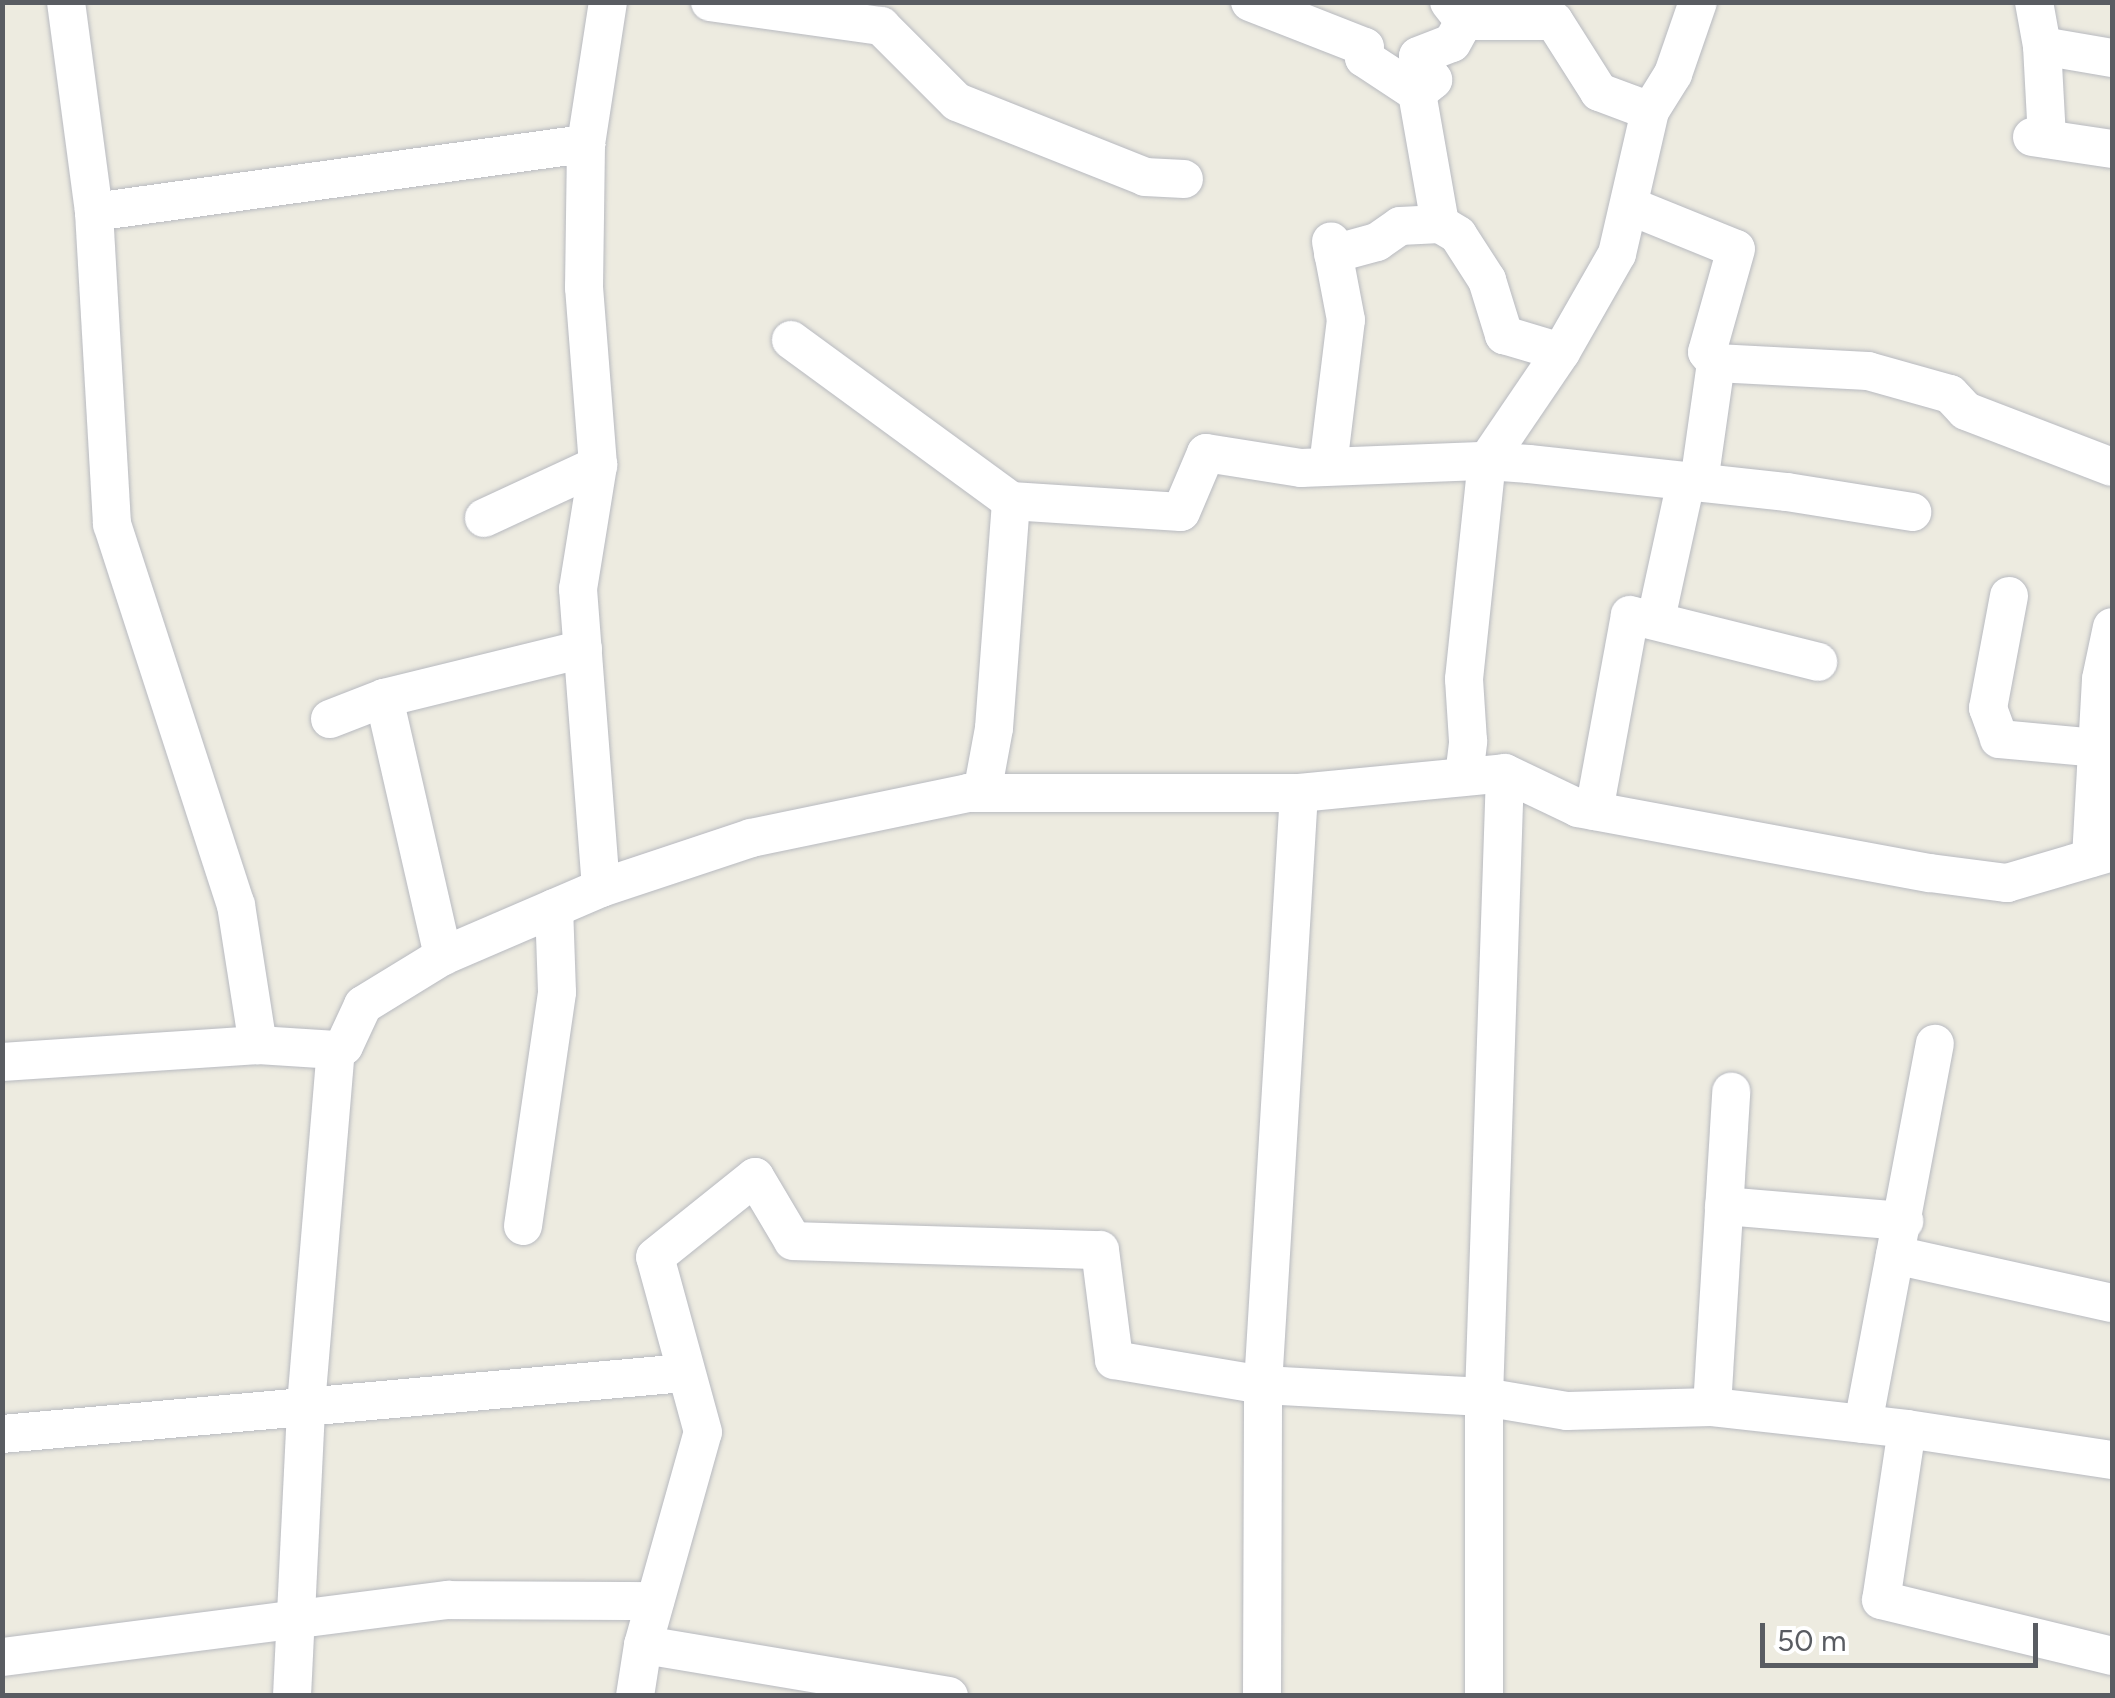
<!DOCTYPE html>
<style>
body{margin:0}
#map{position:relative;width:2115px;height:1698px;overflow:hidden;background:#edebe0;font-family:Figtree,sans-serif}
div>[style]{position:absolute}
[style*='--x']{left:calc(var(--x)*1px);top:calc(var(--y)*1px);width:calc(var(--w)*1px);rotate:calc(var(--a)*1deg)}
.roads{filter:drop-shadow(0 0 2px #b8bac0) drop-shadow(0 0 2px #b8bac0)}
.minor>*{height:38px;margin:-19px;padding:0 19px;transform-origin:19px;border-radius:19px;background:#fff}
span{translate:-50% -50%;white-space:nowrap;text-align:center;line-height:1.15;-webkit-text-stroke:9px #fff;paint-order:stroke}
.frame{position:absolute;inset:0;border:5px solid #595c62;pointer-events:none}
.scale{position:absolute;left:1760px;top:1623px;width:278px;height:45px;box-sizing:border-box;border:5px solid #595c62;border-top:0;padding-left:12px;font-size:30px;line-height:35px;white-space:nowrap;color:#595c62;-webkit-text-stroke:8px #fff;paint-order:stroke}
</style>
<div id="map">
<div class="roads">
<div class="minor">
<i style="--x:66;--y:2;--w:212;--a:82.4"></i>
<i style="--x:94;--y:212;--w:313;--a:86.7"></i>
<i style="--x:112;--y:524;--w:401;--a:72"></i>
<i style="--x:236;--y:905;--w:142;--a:81.1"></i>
<i style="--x:710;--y:2;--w:173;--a:8"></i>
<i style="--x:881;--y:26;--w:107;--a:45"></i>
<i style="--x:957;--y:102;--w:202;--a:21.7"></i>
<i style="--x:1145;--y:177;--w:39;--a:3"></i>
<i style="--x:1250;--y:2;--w:123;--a:21.4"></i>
<i style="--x:1365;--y:47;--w:11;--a:95"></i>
<i style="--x:1364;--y:58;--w:64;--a:33.4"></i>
<i style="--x:1417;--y:93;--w:133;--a:80"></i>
<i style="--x:1449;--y:2;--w:24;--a:52"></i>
<i style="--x:1464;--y:21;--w:90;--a:0"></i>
<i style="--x:1554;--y:21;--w:84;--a:57.6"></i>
<i style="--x:1599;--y:92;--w:54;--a:20.4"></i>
<i style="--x:2034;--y:2;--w:45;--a:79.7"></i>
<i style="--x:2042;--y:46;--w:93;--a:86.9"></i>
<i style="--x:2042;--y:46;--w:71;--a:9.7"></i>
<i style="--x:1417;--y:93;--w:21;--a:-39"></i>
<i style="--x:1433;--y:80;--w:28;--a:-122"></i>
<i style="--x:1418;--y:56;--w:36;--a:-21"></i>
<i style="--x:1452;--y:43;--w:25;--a:-61"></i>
<i style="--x:2032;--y:137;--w:81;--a:8.5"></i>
<i style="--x:1630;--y:206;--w:114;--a:22.1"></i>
<i style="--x:1736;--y:249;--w:107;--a:105.7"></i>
<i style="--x:1707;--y:352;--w:14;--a:51"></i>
<i style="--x:1716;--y:363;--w:120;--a:98.1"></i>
<i style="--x:94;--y:212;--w:497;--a:-7.9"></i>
<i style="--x:1333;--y:254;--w:46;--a:-15.3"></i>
<i style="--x:1377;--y:242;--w:28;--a:-35"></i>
<i style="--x:1400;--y:226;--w:40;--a:-2.9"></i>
<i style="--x:1440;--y:224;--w:21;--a:31"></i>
<i style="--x:1458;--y:235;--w:54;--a:57.2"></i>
<i style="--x:1487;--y:280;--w:58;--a:72.8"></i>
<i style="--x:1504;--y:335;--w:59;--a:16.6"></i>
<i style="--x:791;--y:340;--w:273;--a:36.2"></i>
<i style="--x:1011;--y:501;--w:170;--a:3.7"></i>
<i style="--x:1181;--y:512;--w:64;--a:-67"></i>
<i style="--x:1206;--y:453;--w:96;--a:9"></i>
<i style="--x:1301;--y:468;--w:186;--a:-2.2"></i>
<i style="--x:1487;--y:461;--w:42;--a:4.1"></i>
<i style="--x:1529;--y:464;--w:260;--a:6.2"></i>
<i style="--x:1787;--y:492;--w:127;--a:9.1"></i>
<i style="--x:1716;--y:363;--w:152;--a:3"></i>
<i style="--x:1868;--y:371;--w:85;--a:15.7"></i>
<i style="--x:1950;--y:394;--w:23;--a:47"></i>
<i style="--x:1966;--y:411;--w:156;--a:21"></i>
<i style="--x:1328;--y:466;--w:147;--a:-83"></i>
<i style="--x:1346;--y:320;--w:80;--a:-100.8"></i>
<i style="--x:484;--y:518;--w:126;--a:-24.9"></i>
<i style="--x:2009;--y:596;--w:114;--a:100.6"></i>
<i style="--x:1988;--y:708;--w:33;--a:70"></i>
<i style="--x:1999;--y:739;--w:98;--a:5.2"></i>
<i style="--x:1656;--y:619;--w:141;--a:-77.7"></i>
<i style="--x:384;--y:698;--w:265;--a:77.1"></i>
<i style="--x:330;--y:719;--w:58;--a:-21.3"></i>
<i style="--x:384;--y:698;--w:205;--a:-13.8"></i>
<i style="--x:1464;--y:776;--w:35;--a:-83"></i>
<i style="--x:1468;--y:741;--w:62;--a:-93.7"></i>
<i style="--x:1464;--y:679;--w:219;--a:-84"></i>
<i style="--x:1487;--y:461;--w:132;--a:-55.8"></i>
<i style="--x:1561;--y:352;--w:113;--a:-60.3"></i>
<i style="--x:1617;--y:254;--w:147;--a:-77"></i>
<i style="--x:1650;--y:111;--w:44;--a:-58.1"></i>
<i style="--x:1673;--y:74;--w:76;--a:-70.9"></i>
<i style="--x:982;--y:793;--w:66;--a:-79.5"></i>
<i style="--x:994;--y:728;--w:228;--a:-85.7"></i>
<i style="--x:1594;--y:811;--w:199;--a:-79.6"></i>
<i style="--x:1630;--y:615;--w:194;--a:14"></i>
<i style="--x:2091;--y:858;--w:179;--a:-86.8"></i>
<i style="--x:2101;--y:679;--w:53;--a:-78.1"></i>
<i style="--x:601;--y:888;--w:300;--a:-94.4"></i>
<i style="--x:578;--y:589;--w:126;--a:-80.8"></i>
<i style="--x:598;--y:465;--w:178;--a:-94.5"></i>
<i style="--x:584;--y:288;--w:144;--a:-89.2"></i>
<i style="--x:586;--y:144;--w:144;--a:-81.2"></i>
<i style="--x:2;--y:1062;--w:257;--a:-3.8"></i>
<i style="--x:258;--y:1045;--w:78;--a:3.7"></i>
<i style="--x:336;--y:1050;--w:9;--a:-27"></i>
<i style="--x:344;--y:1046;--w:45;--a:-65.1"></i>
<i style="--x:363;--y:1005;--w:94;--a:-31.5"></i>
<i style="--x:443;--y:956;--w:172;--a:-23.3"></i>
<i style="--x:601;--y:888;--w:158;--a:-18.4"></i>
<i style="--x:751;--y:838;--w:222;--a:-11.7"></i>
<i style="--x:968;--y:793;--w:331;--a:0"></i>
<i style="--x:1299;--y:793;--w:207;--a:-5.5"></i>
<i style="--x:1505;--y:773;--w:81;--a:25.6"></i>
<i style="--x:1578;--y:808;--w:358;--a:10.5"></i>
<i style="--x:1930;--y:873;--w:78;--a:7.4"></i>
<i style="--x:2007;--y:883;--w:109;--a:-16.4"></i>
<i style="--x:1724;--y:1206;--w:181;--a:4.8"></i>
<i style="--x:523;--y:1226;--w:236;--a:-81.7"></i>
<i style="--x:557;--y:992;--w:84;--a:-92"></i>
<i style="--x:1895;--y:1255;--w:222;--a:12.5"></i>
<i style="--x:1712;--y:1407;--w:316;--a:-86.5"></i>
<i style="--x:1863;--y:1424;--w:387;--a:-79.3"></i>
<i style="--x:1907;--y:1429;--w:173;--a:98.6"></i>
<i style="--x:1881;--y:1600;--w:238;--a:13.6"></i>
<i style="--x:2;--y:1434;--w:685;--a:-5.11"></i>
<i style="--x:2;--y:1657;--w:450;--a:-7.3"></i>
<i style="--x:448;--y:1600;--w:207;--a:0.3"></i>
<i style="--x:292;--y:1696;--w:291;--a:-87.2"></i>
<i style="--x:306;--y:1405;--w:356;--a:-85.2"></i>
<i style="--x:635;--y:1696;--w:52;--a:-81.1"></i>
<i style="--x:949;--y:1696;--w:310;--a:-170.5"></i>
<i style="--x:643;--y:1645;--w:221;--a:-74.3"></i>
<i style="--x:703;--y:1432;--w:181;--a:-105.3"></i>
<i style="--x:655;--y:1257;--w:128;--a:-38.7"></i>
<i style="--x:755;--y:1177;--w:74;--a:59.3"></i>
<i style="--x:793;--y:1241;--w:307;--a:1.7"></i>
<i style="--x:1100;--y:1250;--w:111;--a:82.7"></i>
<i style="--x:1114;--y:1360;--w:151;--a:9.5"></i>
<i style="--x:1263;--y:1385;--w:221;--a:3.1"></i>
<i style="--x:1484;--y:1397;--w:84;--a:9.6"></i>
<i style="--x:1567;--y:1411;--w:145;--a:-1.6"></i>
<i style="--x:1712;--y:1407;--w:196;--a:6.4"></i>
<i style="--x:1907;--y:1429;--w:207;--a:8.6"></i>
<i style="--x:1262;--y:1696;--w:311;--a:-89.8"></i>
<i style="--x:1263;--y:1385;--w:593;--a:-86.52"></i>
<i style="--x:1484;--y:1696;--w:299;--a:-90"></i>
<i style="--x:1484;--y:1397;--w:624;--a:-88.07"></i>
</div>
</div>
<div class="frame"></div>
<div class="scale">50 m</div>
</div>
